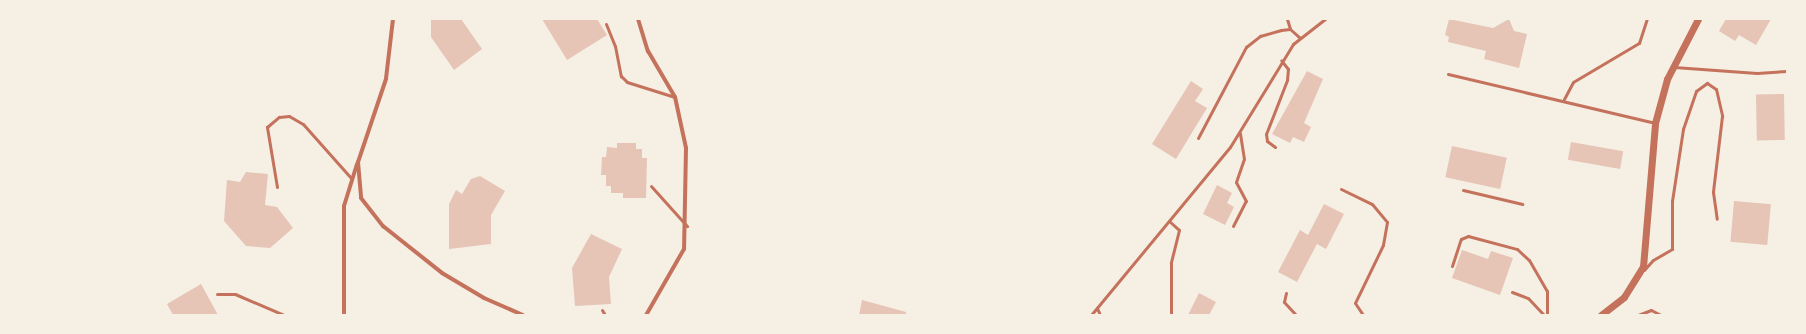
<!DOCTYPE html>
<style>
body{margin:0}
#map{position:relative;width:1806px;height:334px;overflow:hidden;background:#f6efe4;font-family:Lato,sans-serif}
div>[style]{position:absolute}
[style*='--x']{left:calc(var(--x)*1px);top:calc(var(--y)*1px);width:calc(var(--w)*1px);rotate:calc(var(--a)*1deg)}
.building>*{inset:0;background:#e6c5b7;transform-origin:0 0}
.service>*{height:3px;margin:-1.5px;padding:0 1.5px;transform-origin:1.5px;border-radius:1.5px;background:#c5725c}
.minor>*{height:4px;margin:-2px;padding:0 2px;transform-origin:2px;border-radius:2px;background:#c5725c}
.tertiary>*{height:7px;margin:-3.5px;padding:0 3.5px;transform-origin:3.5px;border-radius:3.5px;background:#c5725c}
span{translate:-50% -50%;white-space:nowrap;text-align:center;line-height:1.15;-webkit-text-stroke:4px #f6efe4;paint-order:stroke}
.frame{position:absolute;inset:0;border:20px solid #f6efe4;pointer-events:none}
</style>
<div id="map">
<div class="building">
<i style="clip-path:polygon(431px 19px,461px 19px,482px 49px,454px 70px,431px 37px)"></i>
<i style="clip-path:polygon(542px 19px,597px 19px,607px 35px,567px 60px)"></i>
<i style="clip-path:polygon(1449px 19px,1493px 28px,1509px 19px,1514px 31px,1527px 34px,1519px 68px,1484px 59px,1486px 51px,1448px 42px,1449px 37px,1445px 35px)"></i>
<i style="clip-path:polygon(1726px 19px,1771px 19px,1756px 45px,1739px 35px,1735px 41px,1719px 31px)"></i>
<i style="clip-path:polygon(1307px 71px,1323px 79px,1304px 123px,1311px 127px,1304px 142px,1293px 137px,1290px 143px,1272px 134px)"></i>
<i style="clip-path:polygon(1191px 81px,1203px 89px,1195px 101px,1207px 108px,1176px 159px,1152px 144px)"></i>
<i style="left:1784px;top:94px;width:46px;height:28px;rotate:89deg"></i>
<i style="left:1571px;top:142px;width:53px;height:18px;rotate:10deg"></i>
<i style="clip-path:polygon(617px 143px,636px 143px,636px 149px,642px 149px,642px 158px,647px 158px,646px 198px,623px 198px,623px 193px,611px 193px,611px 186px,606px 186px,606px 175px,601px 175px,602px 157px,606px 157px,607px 147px,617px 148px)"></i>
<i style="left:1452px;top:146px;width:56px;height:32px;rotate:12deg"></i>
<i style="clip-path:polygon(246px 172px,268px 174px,265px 205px,277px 207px,293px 228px,270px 248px,246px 246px,224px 221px,227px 180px,240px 182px)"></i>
<i style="clip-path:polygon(480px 176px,505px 191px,491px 215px,491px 244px,449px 249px,449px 204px,456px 190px,462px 194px,471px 179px)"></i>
<i style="clip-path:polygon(1217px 185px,1232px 193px,1227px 203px,1234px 207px,1225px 225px,1203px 214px)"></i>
<i style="left:1734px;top:201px;width:37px;height:41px;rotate:5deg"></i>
<i style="clip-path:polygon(1324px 204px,1344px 214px,1326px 249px,1317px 244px,1297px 282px,1278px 272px,1300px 230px,1308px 235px)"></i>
<i style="clip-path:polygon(591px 234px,622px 249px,609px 277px,611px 304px,575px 306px,572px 268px)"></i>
<i style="clip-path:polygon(1462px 250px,1488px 259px,1491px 251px,1513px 258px,1500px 295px,1452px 278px)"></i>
<i style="clip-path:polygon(201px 284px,218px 315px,173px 315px,167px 304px)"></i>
<i style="clip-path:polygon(1199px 293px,1216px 302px,1209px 315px,1188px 315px)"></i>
<i style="clip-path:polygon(862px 300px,906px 312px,906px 315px,859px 315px)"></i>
</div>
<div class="service">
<i style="--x:1287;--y:19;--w:10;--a:73"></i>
<i style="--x:606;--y:24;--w:24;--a:68"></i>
<i style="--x:615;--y:46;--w:31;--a:79"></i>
<i style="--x:621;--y:76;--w:8;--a:45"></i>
<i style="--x:627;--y:82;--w:50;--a:17.4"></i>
<i style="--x:1674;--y:67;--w:83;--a:4.1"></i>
<i style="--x:1757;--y:73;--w:30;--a:-4"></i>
<i style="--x:1448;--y:74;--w:213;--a:13.3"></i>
<i style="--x:1564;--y:99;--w:19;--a:-62"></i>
<i style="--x:1573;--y:82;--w:77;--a:-30.6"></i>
<i style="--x:1639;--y:43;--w:25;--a:-72"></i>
<i style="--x:1198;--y:138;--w:103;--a:-62.2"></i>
<i style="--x:1246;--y:47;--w:18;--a:-38"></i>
<i style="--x:1260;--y:36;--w:22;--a:-16"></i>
<i style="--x:1281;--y:30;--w:9;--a:-6"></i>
<i style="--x:1290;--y:29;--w:13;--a:42"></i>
<i style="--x:1275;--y:147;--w:10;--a:-143"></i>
<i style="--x:1267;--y:141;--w:7;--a:-98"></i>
<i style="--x:1266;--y:134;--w:58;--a:-68.7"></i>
<i style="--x:1287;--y:80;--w:11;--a:-85"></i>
<i style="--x:1288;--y:69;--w:11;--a:-128"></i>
<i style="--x:651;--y:186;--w:54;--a:48"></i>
<i style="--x:277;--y:187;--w:61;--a:-99.5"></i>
<i style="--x:267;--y:127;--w:16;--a:-40"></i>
<i style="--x:279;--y:117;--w:10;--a:-6"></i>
<i style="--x:289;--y:116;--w:16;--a:30"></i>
<i style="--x:303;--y:124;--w:72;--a:48.4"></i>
<i style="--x:1341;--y:189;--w:34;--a:26"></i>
<i style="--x:1372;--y:204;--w:23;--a:50"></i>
<i style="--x:1387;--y:222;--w:23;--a:100"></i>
<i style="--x:1383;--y:245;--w:64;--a:115.8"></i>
<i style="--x:1355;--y:303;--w:14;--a:56"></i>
<i style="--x:1463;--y:190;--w:61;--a:13.3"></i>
<i style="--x:1169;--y:221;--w:13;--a:42"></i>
<i style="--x:1179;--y:230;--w:34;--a:104"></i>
<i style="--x:1171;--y:263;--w:52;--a:90"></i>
<i style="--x:1233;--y:226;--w:28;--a:-63"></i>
<i style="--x:1246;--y:201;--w:21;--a:-118"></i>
<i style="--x:1236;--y:182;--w:24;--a:-71"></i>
<i style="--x:1244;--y:159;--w:26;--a:-99"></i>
<i style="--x:1452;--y:266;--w:28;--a:-72"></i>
<i style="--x:1461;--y:239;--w:8;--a:-23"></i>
<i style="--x:1468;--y:236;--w:51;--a:14.9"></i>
<i style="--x:1517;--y:249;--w:16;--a:43"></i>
<i style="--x:1529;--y:260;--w:36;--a:60"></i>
<i style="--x:1547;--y:291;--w:24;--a:90"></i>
<i style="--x:1644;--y:270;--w:13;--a:-48"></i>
<i style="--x:1653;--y:260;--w:22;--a:-30"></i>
<i style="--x:1672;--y:249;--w:48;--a:-90"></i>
<i style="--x:1672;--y:201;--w:73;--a:-81.3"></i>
<i style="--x:1683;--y:129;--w:40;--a:-71.1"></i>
<i style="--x:1696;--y:91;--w:14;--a:-36"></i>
<i style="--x:1707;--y:83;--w:11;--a:34"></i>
<i style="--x:1716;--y:89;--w:28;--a:77"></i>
<i style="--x:1722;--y:116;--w:77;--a:96.8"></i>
<i style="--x:1713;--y:192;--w:27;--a:82"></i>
<i style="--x:1512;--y:292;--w:17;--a:21"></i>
<i style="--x:1528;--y:298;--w:23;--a:47"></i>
<i style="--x:1286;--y:293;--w:9;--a:103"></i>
<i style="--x:1284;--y:302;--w:18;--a:47"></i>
<i style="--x:217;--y:294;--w:18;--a:0"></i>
<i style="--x:235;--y:294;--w:53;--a:23.2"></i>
<i style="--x:1097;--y:308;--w:8;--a:67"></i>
<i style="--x:602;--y:310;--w:6;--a:59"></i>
<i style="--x:1091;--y:315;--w:218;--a:-50.4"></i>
<i style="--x:1230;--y:147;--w:121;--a:-58.5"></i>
<i style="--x:1293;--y:44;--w:41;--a:-38"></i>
<i style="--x:1638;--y:315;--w:14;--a:-21"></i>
<i style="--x:1651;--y:310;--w:11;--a:27"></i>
</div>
<div class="minor">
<i style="--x:393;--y:19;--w:60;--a:96.7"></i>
<i style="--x:386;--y:79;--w:88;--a:108.6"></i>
<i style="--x:358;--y:162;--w:36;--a:85"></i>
<i style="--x:361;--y:198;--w:36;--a:52"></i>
<i style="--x:383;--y:226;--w:75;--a:38.5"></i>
<i style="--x:442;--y:273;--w:49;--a:30.8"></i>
<i style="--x:484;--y:298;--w:43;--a:23.6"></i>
<i style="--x:638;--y:19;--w:34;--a:73"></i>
<i style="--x:648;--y:51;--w:53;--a:59.6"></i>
<i style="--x:675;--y:97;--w:52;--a:77.8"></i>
<i style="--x:686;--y:148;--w:101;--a:91.1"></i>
<i style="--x:684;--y:249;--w:76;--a:119.9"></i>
<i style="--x:344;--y:315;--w:109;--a:-90"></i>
<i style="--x:344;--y:206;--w:44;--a:-72.8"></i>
</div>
<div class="tertiary">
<i style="--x:1601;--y:315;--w:29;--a:-38"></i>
<i style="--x:1624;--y:297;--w:36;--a:-58"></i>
<i style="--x:1643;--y:267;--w:144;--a:-85.2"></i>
<i style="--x:1655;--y:123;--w:46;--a:-74.7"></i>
<i style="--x:1667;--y:79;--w:68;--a:-62.7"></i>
</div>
<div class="frame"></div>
</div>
